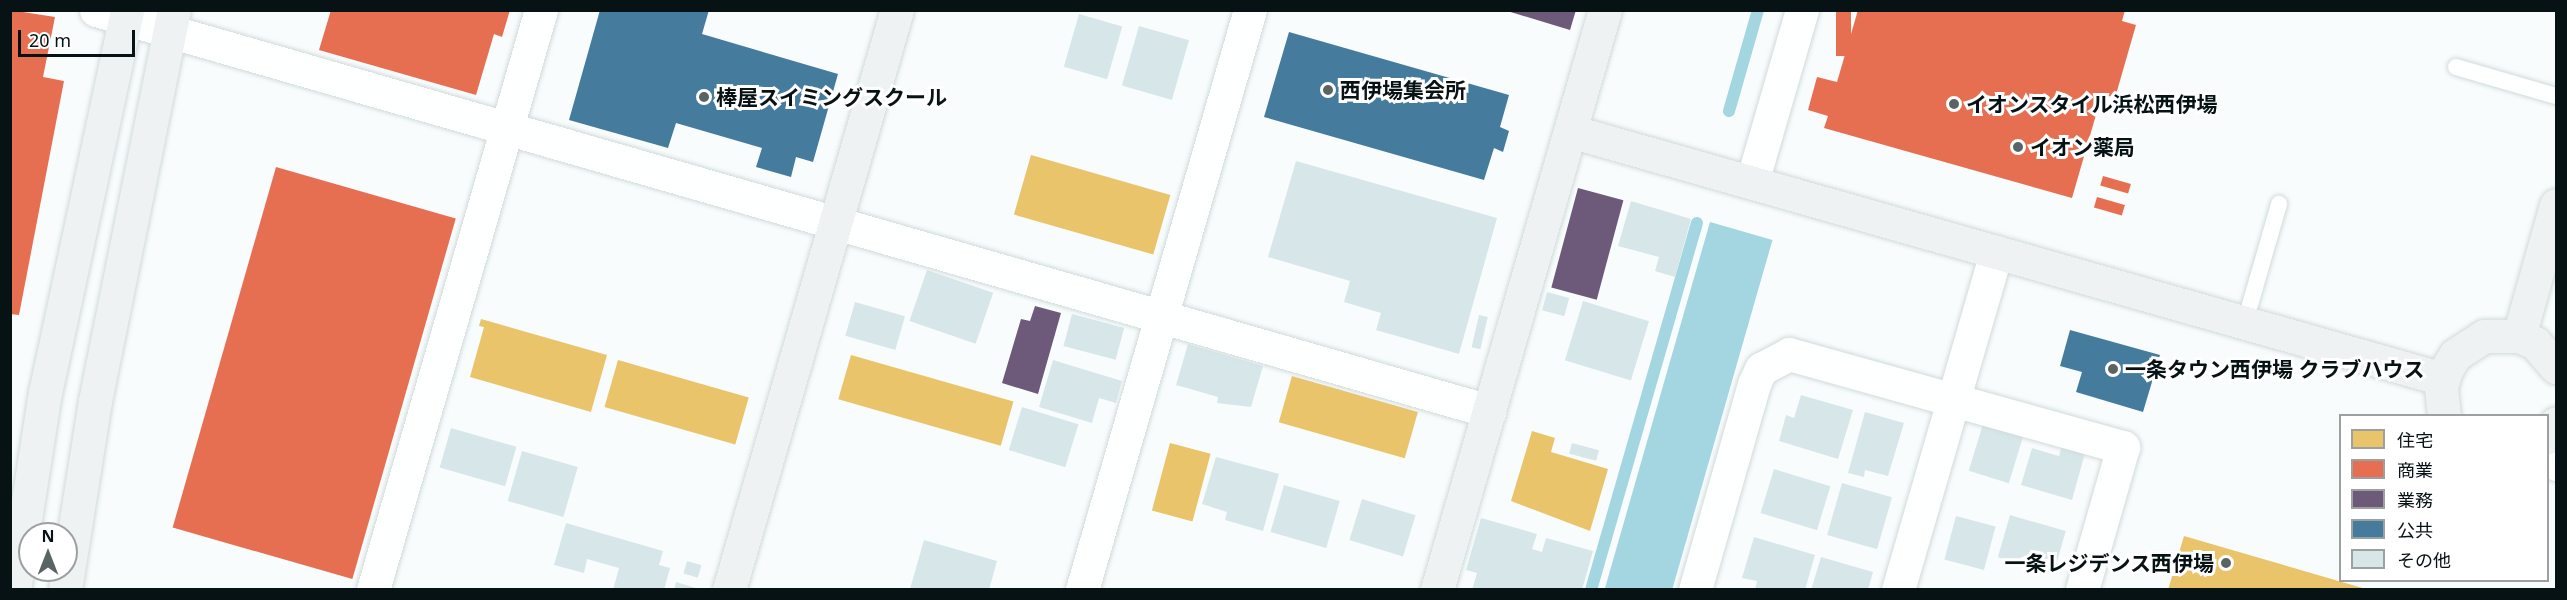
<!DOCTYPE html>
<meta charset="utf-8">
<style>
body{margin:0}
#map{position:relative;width:2567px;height:600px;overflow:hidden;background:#f8fcfc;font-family:"Noto Sans","Noto Sans JP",sans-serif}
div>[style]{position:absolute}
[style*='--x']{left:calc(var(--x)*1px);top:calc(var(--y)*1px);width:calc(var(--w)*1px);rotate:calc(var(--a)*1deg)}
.water>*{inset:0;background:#a3d6e0;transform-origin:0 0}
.homes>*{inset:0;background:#e9c46a;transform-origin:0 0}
.shops>*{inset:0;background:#e76f51;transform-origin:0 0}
.offices>*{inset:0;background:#6d597a;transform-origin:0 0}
.public>*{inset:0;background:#457b9d}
.stream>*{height:12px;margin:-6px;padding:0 6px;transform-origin:6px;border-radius:6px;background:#a3d6e0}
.building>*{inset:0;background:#d7e7e9;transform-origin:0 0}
.roads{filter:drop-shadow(0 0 2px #d2dadb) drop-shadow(0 0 2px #d2dadb)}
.lane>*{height:16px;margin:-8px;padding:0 8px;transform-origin:8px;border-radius:8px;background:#feffff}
.street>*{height:33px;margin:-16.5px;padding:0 16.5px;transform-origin:16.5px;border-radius:16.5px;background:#feffff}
.secondary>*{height:33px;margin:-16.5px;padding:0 16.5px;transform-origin:16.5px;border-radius:16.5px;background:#eef2f2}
.dots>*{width:16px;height:16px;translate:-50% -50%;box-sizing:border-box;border:3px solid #fff;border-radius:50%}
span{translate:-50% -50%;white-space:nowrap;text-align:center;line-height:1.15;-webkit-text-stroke:6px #fff;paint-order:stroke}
.poi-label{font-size:21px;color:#071214;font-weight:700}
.left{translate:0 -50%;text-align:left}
.right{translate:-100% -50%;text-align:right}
.frame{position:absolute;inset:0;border:12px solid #071214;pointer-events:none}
.legend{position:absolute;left:2339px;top:414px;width:210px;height:168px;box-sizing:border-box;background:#fff;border:2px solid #9ca0a1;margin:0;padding:8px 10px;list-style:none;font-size:18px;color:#071214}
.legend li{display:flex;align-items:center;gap:12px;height:30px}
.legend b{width:30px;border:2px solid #9ca0a1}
.north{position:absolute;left:18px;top:522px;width:60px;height:60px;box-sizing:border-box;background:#fff;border:2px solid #9ca0a1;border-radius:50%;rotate:0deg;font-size:16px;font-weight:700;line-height:24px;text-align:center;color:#071214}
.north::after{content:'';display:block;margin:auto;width:21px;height:27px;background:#5b6465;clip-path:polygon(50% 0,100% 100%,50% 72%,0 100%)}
.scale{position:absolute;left:18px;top:30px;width:117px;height:27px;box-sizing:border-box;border:3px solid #071214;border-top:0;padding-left:8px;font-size:18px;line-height:21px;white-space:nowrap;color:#071214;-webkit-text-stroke:4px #fff;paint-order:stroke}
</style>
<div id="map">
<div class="water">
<i style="left:1710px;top:222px;width:65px;height:382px;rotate:16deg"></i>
</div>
<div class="homes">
<i style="left:1031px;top:155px;width:145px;height:62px;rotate:16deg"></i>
<i style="clip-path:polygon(481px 319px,607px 355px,591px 412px,470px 377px,484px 327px,479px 326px)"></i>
<i style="left:851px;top:355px;width:169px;height:46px;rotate:16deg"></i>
<i style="left:618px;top:360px;width:136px;height:49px;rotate:16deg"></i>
<i style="left:1292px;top:376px;width:131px;height:48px;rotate:16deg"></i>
<i style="clip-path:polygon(1532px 431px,1555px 438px,1551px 452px,1608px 469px,1590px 531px,1511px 501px)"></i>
<i style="left:1170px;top:443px;width:42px;height:70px;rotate:15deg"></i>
<i style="clip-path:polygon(2184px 536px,2366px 589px,2366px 590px,2168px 590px)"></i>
</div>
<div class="shops">
<i style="clip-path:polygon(10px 10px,55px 17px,43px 77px,64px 81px,19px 315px,10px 314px)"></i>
<i style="clip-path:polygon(331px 10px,510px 10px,502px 37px,494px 34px,476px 95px,319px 50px)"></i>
<i style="left:1836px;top:10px;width:15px;height:46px"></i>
<i style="clip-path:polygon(1858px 10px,2125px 10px,2122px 21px,2136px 25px,2115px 98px,2102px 94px,2072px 198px,1824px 128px,1828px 116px,1808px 110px,1817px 77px,1837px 82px)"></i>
<i style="left:276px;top:167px;width:187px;height:375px;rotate:16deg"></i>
<i style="left:2103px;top:176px;width:29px;height:10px;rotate:16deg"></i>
<i style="left:2097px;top:197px;width:29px;height:11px;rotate:16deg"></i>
</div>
<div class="offices">
<i style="clip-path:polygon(1504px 10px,1576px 10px,1570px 30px)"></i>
<i style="left:1578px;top:188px;width:47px;height:103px;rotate:15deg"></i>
<i style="clip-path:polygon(1035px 306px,1061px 313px,1038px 394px,1002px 383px,1021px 319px,1030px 321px)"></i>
</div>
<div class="public">
<i style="clip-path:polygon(600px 10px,709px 10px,702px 34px,838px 74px,813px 162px,796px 157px,791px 177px,756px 167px,762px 148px,676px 123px,668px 148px,569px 120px)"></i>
<i style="clip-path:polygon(1289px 32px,1509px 95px,1500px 127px,1509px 131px,1503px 152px,1494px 148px,1484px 180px,1264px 117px)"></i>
<i style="clip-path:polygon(2070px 330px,2160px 355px,2143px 412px,2076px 392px,2082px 372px,2060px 366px)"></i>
</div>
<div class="stream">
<i style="--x:1729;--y:111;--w:105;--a:-74"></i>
<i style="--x:1591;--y:590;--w:382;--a:-73.9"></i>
</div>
<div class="building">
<i style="left:1079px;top:14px;width:45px;height:55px;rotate:16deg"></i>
<i style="left:1139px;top:26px;width:52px;height:62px;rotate:16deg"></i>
<i style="clip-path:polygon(1296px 161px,1497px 218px,1459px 354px,1376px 330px,1381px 313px,1344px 302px,1350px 281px,1268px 257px)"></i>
<i style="clip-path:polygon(1631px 201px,1691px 219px,1675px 277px,1655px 271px,1659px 257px,1618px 246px)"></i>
<i style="left:927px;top:270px;width:70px;height:54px;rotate:19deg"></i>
<i style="left:1547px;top:292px;width:23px;height:19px;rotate:15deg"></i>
<i style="left:1583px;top:301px;width:69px;height:62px;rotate:17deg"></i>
<i style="left:855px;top:302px;width:52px;height:35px;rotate:16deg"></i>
<i style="left:1072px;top:314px;width:54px;height:33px;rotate:15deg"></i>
<i style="left:1479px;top:315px;width:9px;height:33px;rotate:13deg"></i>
<i style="clip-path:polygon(1188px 344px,1263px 366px,1251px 407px,1217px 403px,1218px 397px,1176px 385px)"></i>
<i style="clip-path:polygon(1053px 360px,1122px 381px,1116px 403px,1099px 398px,1092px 423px,1039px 407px)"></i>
<i style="clip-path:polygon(1801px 395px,1853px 410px,1838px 459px,1779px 441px,1786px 415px,1794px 418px)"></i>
<i style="left:1022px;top:407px;width:59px;height:45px;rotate:17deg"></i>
<i style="clip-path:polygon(1865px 412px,1904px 423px,1888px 476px,1865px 470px,1864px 477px,1848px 473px)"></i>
<i style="left:1983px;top:424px;width:42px;height:49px;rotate:17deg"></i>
<i style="left:451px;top:428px;width:68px;height:41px;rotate:16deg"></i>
<i style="left:1572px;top:443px;width:28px;height:11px;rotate:15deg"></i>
<i style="clip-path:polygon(2062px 446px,2085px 453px,2072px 500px,2021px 485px,2032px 448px,2059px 456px)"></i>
<i style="left:522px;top:451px;width:58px;height:52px;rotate:16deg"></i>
<i style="clip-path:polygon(1216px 457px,1279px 474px,1263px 531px,1225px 520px,1227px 512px,1202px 504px)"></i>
<i style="left:1774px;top:469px;width:59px;height:46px;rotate:17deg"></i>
<i style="left:1842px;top:483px;width:52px;height:54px;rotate:16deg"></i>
<i style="left:1284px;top:485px;width:58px;height:49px;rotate:16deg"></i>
<i style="left:1362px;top:499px;width:56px;height:43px;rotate:17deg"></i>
<i style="left:2010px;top:515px;width:58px;height:44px;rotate:16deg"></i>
<i style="left:1956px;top:516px;width:41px;height:45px;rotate:15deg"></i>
<i style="clip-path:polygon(1481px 518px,1537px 534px,1532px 549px,1542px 552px,1546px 538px,1593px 551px,1582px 590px,1472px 590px,1477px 573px,1466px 570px)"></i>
<i style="clip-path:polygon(566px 523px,663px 551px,659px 565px,670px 568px,664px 590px,613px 590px,619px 568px,587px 559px,584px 573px,554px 565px)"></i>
<i style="clip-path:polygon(1754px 537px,1815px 555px,1805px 590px,1755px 590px,1757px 581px,1742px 578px)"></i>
<i style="clip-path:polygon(924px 540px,997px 561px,989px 590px,910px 589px)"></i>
<i style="clip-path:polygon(1821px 557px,1873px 572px,1868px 590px,1811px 590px)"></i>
<i style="left:687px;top:561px;width:15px;height:13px;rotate:16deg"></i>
<i style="clip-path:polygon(676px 582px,699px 589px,699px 590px,674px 590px)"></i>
</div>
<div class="roads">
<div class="lane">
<i style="--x:2456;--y:67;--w:104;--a:16.2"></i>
<i style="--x:2245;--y:322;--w:123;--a:-73.9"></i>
</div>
<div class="street">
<i style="--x:96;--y:10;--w:1450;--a:16.06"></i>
<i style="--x:1752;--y:182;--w:179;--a:-73.8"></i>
<i style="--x:2548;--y:454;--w:13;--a:51"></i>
<i style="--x:373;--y:590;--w:604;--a:-73.85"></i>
<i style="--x:1082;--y:590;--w:604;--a:-73.85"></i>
<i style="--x:1695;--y:590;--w:214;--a:-74"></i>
<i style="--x:1754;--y:384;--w:17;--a:-65"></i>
<i style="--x:1761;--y:369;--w:32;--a:-28"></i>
<i style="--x:1789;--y:354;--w:347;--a:15.6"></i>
<i style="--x:2123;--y:447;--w:149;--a:106"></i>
<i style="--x:1898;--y:590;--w:352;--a:-73.8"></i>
</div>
<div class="secondary">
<i style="--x:1570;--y:131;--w:908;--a:15.86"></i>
<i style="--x:2519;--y:336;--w:136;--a:-74.2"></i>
<i style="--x:2444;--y:416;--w:29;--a:-96"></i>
<i style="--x:2441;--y:387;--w:18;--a:-74"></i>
<i style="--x:2446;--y:370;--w:17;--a:-59"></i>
<i style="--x:2455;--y:355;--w:35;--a:-33"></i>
<i style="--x:2484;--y:336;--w:35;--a:0"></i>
<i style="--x:2519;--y:336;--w:17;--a:24"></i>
<i style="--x:2535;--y:343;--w:32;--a:49"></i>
<i style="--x:2548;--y:437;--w:16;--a:-60"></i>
<i style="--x:14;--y:590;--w:199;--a:-81.1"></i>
<i style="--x:45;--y:393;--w:392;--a:-77.9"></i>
<i style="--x:65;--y:590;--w:191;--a:-81"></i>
<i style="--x:95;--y:401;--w:399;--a:-78.6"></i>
<i style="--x:729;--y:590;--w:604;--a:-73.85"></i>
<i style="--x:1437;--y:590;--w:604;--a:-73.85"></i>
</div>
</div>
<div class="dots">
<i style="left:1328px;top:90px;background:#5b6465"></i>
<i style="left:704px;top:97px;background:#5b6465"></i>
<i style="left:1954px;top:104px;background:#5b6465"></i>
<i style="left:2018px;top:147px;background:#5b6465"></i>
<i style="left:2113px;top:369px;background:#5b6465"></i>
<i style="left:2226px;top:563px;background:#5b6465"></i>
</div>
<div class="poi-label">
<span class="left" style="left:1340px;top:90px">西伊場集会所</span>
<span class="left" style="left:716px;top:97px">棒屋スイミングスクール</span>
<span class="left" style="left:1966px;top:104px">イオンスタイル浜松西伊場</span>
<span class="left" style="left:2030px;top:147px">イオン薬局</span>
<span class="left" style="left:2125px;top:369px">一条タウン西伊場 クラブハウス</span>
<span class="right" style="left:2214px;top:563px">一条レジデンス西伊場</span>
</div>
<div class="frame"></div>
<ul class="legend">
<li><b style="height:16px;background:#e9c46a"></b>住宅</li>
<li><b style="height:16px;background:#e76f51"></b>商業</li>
<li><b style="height:16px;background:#6d597a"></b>業務</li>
<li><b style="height:16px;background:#457b9d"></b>公共</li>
<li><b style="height:16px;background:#d7e7e9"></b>その他</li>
</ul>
<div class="north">N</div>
<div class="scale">20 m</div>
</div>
